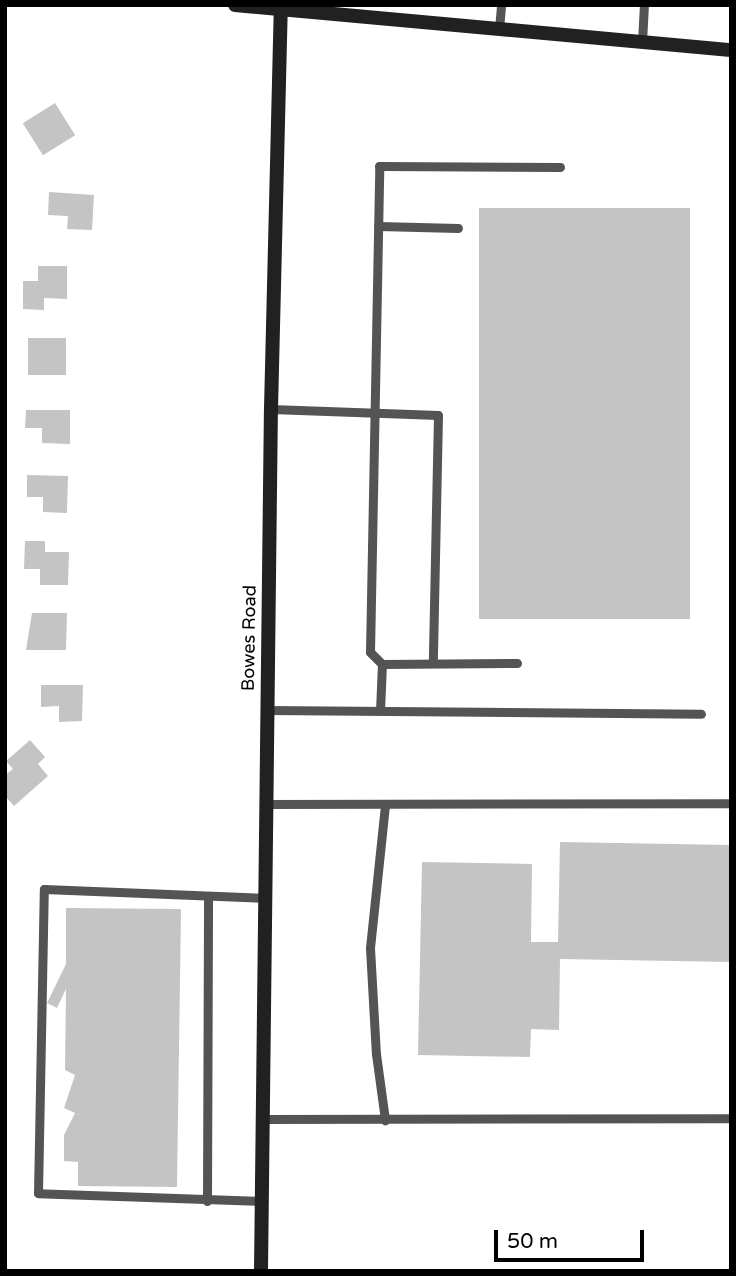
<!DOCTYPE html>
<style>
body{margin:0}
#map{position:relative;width:736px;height:1276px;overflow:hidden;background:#fff;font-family:"Varela Round",sans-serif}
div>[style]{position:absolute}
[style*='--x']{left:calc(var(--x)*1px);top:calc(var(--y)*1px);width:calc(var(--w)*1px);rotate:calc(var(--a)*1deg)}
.building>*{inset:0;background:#c4c4c4;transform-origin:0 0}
.service>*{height:9px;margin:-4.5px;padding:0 4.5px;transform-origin:4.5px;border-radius:4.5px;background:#545454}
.secondary>*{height:14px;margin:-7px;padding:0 7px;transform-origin:7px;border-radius:7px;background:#212121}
span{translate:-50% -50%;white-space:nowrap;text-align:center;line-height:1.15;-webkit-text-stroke:5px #fff;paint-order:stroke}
.street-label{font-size:18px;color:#000}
.frame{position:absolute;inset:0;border:7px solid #000;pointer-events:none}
.scale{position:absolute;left:494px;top:1230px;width:150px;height:32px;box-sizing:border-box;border:4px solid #000;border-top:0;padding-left:9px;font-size:21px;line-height:24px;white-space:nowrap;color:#000;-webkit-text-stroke:5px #fff;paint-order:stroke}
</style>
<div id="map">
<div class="building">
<i style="left:55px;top:103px;width:38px;height:38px;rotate:58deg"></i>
<i style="clip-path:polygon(49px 192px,94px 195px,92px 230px,67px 229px,68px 216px,48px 215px)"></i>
<i style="left:479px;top:208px;width:211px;height:411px"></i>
<i style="clip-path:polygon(38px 266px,67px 266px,67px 299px,44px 298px,44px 310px,23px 309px,23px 281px,38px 281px)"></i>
<i style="left:28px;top:338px;width:38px;height:37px"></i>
<i style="clip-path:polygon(26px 410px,70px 410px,70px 444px,42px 443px,42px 428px,25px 428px)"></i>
<i style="clip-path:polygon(27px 475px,68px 476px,67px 513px,43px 512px,43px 497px,27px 497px)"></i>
<i style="clip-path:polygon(25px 541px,45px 541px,45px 552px,69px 552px,68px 585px,40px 585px,40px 569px,24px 569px)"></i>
<i style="clip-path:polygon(32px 613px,67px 613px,66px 650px,26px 650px)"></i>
<i style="clip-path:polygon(41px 685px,83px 685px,82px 721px,59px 722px,59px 706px,41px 707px)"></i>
<i style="clip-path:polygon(30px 740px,45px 757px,38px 764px,48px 776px,14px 806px,5px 796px,5px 775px,13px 769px,6px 761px)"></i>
<i style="clip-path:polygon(560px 842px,731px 845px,731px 962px,560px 959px,559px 1030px,531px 1029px,530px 1057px,418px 1055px,422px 862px,532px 864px,531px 942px,558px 942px)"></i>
<i style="clip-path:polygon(66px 908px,181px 909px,177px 1187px,78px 1186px,78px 1162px,64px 1161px,64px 1135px,75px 1113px,64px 1108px,75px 1075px,65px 1070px,66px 989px,57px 1008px,47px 1003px,66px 964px)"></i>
</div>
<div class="service">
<i style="--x:499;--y:29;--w:24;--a:-85"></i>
<i style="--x:642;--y:42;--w:37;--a:-87"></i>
<i style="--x:378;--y:226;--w:80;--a:1.4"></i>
<i style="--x:271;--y:409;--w:167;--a:2.1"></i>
<i style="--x:438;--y:415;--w:248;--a:91.2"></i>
<i style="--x:382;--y:664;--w:17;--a:-135"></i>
<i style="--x:370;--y:652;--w:486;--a:-88.9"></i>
<i style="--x:379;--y:166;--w:181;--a:0.3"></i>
<i style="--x:267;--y:710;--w:434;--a:0.5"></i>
<i style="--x:380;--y:711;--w:47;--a:-87.6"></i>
<i style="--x:382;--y:664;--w:135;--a:-0.4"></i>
<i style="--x:266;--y:804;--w:465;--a:-0.1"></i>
<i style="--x:385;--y:805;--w:144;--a:96"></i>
<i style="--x:370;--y:948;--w:106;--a:86.8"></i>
<i style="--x:376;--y:1054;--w:67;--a:82.2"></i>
<i style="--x:264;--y:1119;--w:467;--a:-0.1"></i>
<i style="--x:207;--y:1201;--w:305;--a:-89.8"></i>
<i style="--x:262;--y:1201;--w:224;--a:-178"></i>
<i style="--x:38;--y:1193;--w:304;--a:-88.9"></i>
<i style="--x:44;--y:889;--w:221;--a:2.3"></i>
</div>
<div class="secondary">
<i style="--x:235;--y:5;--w:498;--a:5.2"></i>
<i style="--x:261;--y:1271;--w:862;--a:-89.34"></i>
<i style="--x:271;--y:409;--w:404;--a:-88.6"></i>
</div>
<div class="street-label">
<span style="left:249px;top:638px;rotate:-89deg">Bowes Road</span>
</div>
<div class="frame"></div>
<div class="scale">50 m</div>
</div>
